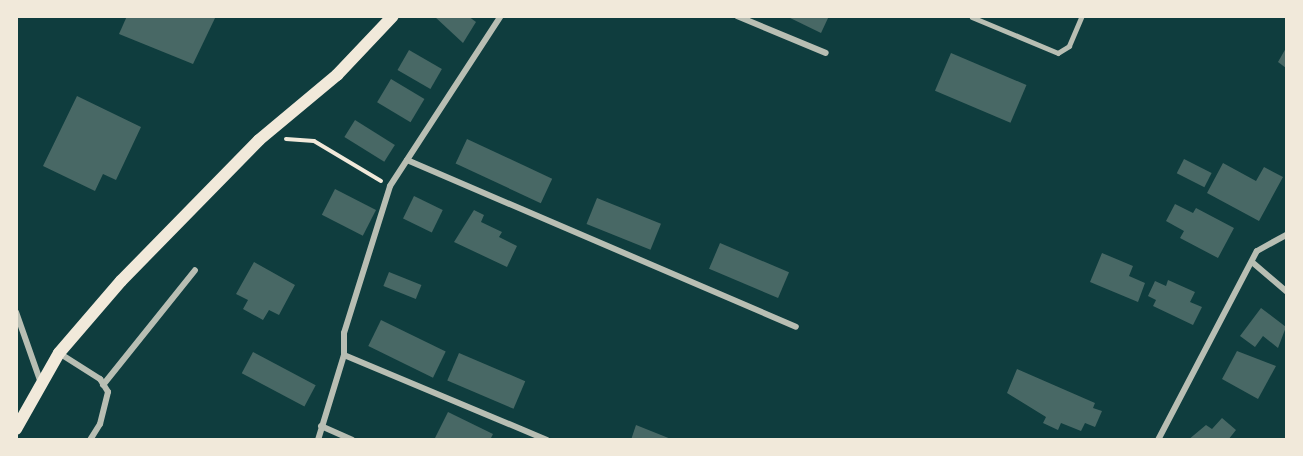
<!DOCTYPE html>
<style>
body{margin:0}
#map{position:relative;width:1303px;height:456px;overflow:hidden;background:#0f3d3e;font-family:Bitter,serif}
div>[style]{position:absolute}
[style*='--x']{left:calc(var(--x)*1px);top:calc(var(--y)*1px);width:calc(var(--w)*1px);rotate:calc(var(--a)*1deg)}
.building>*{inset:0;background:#486865;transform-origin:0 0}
.path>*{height:4px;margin:-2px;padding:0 2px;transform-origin:2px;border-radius:2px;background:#f1e9da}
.service>*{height:4.5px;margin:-2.25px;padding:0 2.25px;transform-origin:2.25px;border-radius:2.25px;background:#b8beb3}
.minor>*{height:6px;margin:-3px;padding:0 3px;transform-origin:3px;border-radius:3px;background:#b8beb3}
.secondary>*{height:12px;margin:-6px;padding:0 6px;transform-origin:6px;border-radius:6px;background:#f1e9da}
span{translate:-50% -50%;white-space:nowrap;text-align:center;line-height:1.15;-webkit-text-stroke:5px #f1e9da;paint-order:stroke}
.frame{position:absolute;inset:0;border:18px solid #f1e9da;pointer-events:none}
</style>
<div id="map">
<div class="building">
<i style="clip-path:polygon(127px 16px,216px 16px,193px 64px,119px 34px)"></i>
<i style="clip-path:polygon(434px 16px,468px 16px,476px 22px,463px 43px)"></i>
<i style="clip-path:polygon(786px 16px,829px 16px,821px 33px)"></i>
<i style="clip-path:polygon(1286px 48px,1286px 68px,1278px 62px)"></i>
<i style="left:409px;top:50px;width:38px;height:23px;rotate:30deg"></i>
<i style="left:951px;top:53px;width:82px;height:41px;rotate:23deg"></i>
<i style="left:391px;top:79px;width:39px;height:27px;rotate:31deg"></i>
<i style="clip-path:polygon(77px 96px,141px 127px,116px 180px,103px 174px,95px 191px,43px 166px)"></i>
<i style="left:355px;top:120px;width:47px;height:20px;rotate:32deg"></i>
<i style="left:467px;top:139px;width:94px;height:27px;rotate:25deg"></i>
<i style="left:1184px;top:159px;width:31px;height:16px;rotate:27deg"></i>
<i style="clip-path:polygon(1223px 163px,1256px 181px,1264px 167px,1283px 177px,1259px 221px,1207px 193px)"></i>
<i style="left:335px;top:189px;width:46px;height:29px;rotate:27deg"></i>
<i style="left:414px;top:196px;width:32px;height:25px;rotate:26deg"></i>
<i style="left:597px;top:198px;width:69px;height:28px;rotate:22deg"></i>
<i style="clip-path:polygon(1175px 204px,1193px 213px,1196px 208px,1234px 228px,1218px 258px,1180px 238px,1184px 231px,1166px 221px)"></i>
<i style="clip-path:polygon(474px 210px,484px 215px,481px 222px,502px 232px,499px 237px,517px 246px,507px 267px,454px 242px)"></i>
<i style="left:720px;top:243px;width:75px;height:28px;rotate:23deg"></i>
<i style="clip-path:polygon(1102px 253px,1133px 266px,1129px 276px,1145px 283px,1138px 302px,1090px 282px)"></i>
<i style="clip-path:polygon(254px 262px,295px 285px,279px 315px,269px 310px,263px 320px,243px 309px,248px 300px,236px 294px)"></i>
<i style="left:389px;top:272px;width:35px;height:15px;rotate:22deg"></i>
<i style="clip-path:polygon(1168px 280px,1195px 292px,1190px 302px,1202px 307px,1193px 325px,1153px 306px,1156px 300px,1148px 296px,1155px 281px,1166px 286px)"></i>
<i style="clip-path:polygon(1261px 308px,1286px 327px,1278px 348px,1263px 336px,1255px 347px,1240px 336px)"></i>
<i style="left:381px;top:320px;width:72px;height:29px;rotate:26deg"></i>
<i style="clip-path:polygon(1237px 351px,1276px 366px,1258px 399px,1222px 379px)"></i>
<i style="left:253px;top:352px;width:71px;height:24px;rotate:28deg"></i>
<i style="left:459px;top:353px;width:72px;height:30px;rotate:23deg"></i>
<i style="clip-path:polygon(1017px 369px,1095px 403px,1093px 408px,1102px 411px,1095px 427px,1085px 423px,1081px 431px,1061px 423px,1058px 430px,1043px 423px,1046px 417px,1007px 393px)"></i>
<i style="clip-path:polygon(448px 412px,493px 434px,490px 440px,435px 438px)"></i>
<i style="clip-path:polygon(1222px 418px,1236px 430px,1228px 440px,1188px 440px,1206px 425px,1212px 429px)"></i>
<i style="clip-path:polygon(636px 425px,671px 439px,671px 440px,631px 440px)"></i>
</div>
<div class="path">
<i style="--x:286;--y:139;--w:28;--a:4"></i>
<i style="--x:314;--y:141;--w:78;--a:30.8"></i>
</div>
<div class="service">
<i style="--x:972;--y:17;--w:93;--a:22.7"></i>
<i style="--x:1058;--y:53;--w:13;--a:-32"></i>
<i style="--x:1069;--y:46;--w:33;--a:-67"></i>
</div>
<div class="minor">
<i style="--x:737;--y:16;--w:96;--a:22.6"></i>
<i style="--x:407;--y:160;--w:423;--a:23.2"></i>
<i style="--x:1252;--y:262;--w:45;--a:40.5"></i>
<i style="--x:16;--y:312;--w:72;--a:70.6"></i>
<i style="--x:59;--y:353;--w:49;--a:32.4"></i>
<i style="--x:100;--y:379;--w:15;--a:58"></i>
<i style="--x:108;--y:392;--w:33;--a:104"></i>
<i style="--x:100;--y:424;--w:19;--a:122"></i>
<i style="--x:344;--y:355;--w:220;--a:22.7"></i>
<i style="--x:103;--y:385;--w:147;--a:-51.3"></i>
<i style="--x:321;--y:426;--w:34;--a:24"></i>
<i style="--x:318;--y:440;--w:89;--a:-73"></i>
<i style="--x:344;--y:355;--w:22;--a:-90"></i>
<i style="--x:344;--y:333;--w:154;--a:-72.6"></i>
<i style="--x:390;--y:186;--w:203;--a:-56.9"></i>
<i style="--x:1158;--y:440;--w:213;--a:-62.4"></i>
<i style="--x:1257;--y:251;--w:33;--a:-29"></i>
</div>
<div class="secondary">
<i style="--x:16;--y:429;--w:87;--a:-60.5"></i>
<i style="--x:59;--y:353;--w:95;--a:-49.3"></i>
<i style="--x:121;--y:281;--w:197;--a:-45.6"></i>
<i style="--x:259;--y:140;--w:102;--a:-39.8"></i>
<i style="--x:337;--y:75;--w:81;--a:-46.5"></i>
</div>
<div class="frame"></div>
</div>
